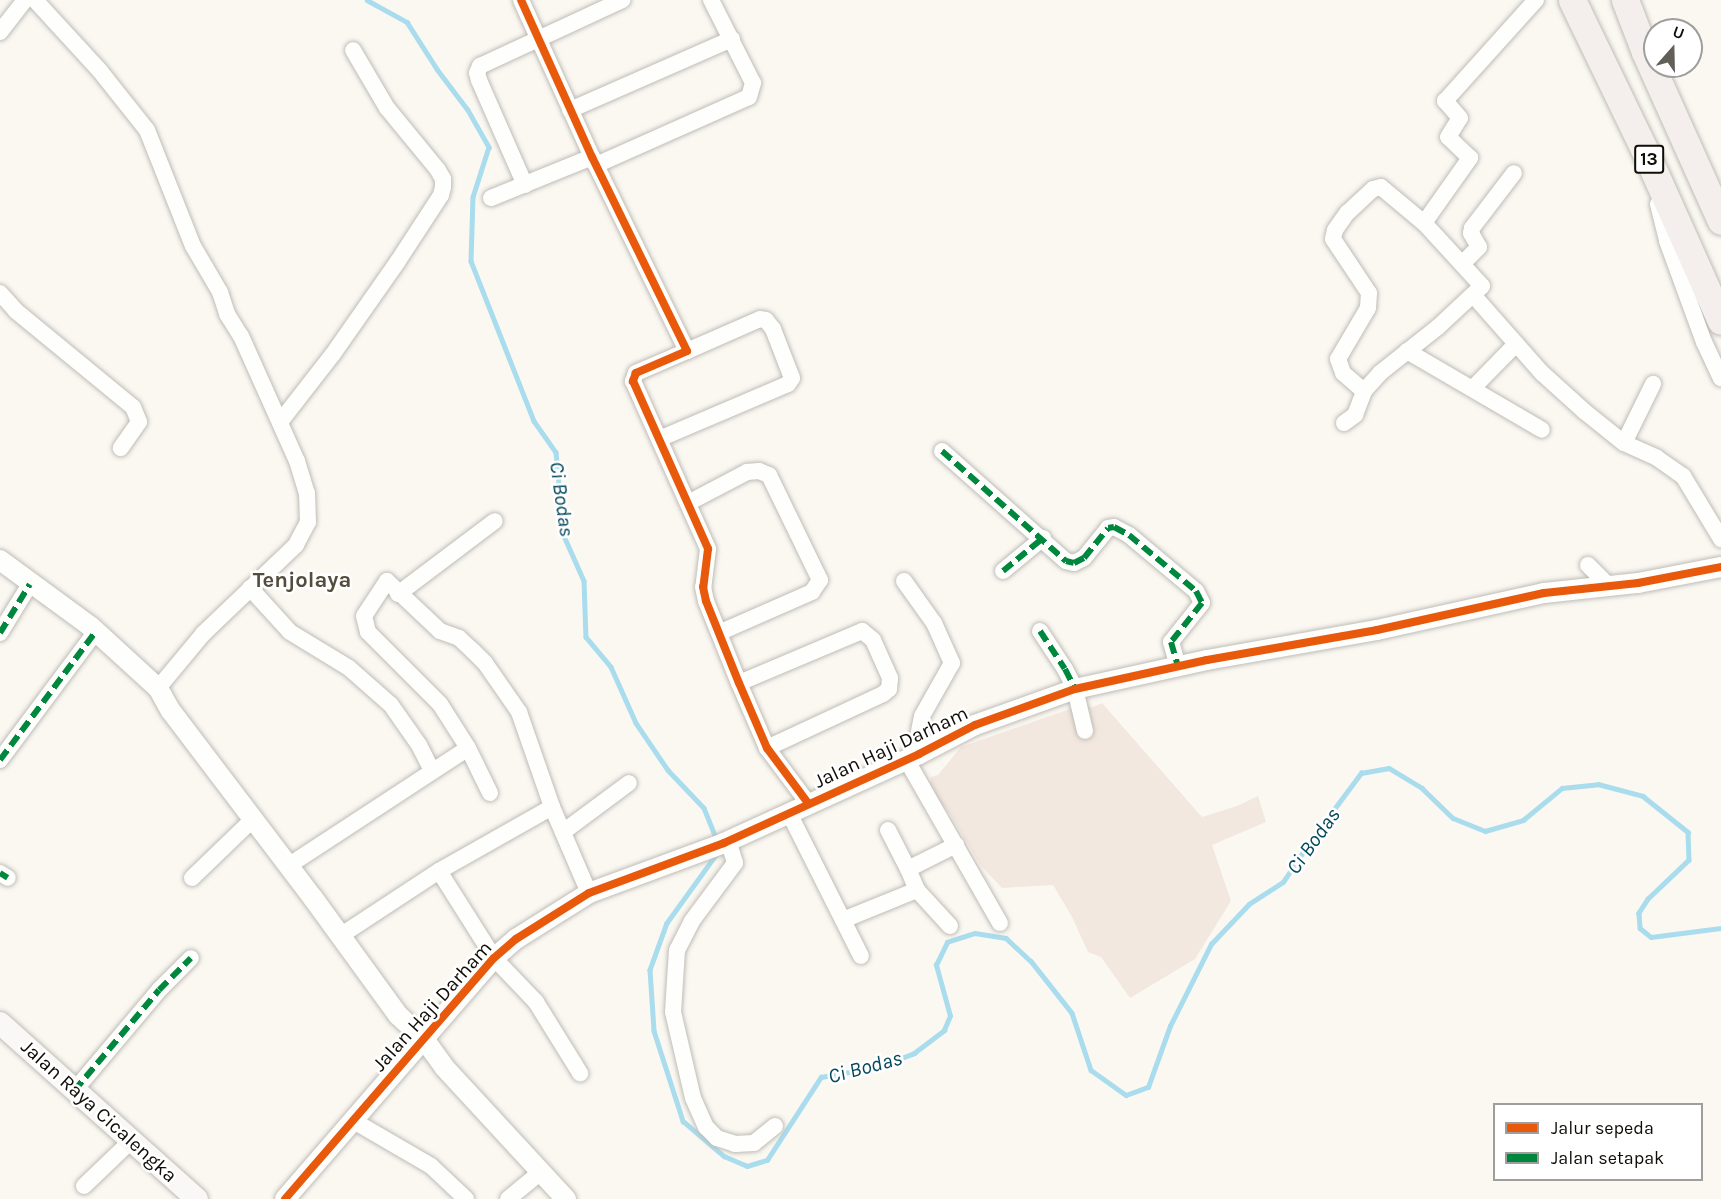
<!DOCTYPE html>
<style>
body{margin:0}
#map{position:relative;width:1721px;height:1199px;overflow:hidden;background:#fbf8f2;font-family:Karla,sans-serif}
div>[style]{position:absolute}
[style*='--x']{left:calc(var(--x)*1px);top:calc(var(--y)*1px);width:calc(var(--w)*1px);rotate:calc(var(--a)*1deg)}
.education>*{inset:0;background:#f3e8e0}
.stream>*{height:4.5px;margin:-2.25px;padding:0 2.25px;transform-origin:2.25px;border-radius:2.25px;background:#a9dced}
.roads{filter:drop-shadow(0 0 2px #bfbcb6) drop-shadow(0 0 2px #bfbcb6)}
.minor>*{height:16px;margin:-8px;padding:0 8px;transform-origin:8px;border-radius:8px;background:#fefefd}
.tertiary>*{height:20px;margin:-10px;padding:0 10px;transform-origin:10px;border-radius:10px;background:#fefefd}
.secondary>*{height:22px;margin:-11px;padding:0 11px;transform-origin:11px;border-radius:11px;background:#faf8f7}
.trunk>*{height:27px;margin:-13.5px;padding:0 13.5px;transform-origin:13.5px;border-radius:13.5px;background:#f4efec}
.quiet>*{height:6px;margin-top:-3px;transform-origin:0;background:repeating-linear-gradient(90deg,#00873e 0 12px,transparent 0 18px)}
.cycleway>*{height:8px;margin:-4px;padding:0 4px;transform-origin:4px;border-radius:4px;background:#e8590c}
span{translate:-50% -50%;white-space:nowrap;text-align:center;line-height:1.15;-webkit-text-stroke:5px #fff;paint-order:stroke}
.shield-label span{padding:2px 4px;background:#fff;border:2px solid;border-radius:4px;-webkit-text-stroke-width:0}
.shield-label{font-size:18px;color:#100d07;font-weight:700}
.street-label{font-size:20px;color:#100d07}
.water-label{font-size:21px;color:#05495c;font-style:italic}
.quarter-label{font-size:22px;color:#544c3d;font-weight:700}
.legend{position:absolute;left:1493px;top:1103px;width:210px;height:78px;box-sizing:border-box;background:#fff;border:2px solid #9f9e9c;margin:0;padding:8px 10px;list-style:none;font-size:18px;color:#100d07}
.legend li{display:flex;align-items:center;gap:12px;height:30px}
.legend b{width:30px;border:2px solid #9f9e9c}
.north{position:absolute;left:1643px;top:18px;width:60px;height:60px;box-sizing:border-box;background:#fff;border:2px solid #9f9e9c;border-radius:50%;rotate:20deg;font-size:16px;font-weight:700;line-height:24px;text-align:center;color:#100d07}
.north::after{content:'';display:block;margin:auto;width:21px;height:27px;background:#625f59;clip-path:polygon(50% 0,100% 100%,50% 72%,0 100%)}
</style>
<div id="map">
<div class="education">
<i style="clip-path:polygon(1087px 703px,1091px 708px,1102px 703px,1202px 817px,1237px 806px,1258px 796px,1266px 822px,1212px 845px,1231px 901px,1195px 959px,1130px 998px,1101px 957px,1088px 952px,1072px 917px,1053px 885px,1002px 888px,981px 866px,950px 814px,929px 788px,931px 777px,938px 775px,961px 747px)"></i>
</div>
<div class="stream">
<i style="--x:367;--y:0;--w:46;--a:28.8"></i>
<i style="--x:407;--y:22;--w:56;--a:57.4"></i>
<i style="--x:437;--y:69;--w:51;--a:52.9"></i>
<i style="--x:468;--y:110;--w:43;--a:60.4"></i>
<i style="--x:489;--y:147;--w:52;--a:107.7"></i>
<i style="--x:473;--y:197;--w:64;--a:91.8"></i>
<i style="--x:471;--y:261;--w:172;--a:68.5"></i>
<i style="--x:534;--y:421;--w:38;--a:55"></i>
<i style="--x:556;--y:452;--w:84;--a:84.6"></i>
<i style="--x:564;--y:536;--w:49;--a:66"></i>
<i style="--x:584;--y:581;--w:56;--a:88"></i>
<i style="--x:586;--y:637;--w:39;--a:50"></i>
<i style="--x:611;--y:667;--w:61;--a:65.9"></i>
<i style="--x:636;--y:723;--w:57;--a:55.8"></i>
<i style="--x:668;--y:770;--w:52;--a:46.5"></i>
<i style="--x:704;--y:808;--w:35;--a:68"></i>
<i style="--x:719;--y:851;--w:89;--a:125.8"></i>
<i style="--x:667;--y:923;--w:50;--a:109.9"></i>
<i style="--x:650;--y:970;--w:61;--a:86.2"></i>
<i style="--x:654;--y:1031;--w:95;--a:72.1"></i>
<i style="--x:683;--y:1121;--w:54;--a:40.5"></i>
<i style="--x:724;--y:1156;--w:25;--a:23"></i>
<i style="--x:747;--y:1166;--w:21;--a:-17"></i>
<i style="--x:767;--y:1160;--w:99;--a:-57"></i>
<i style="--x:821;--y:1077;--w:58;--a:-10"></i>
<i style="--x:878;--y:1067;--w:39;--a:-21"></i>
<i style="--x:914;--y:1053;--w:38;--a:-37"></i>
<i style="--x:944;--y:1030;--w:15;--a:-67"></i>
<i style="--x:950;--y:1016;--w:53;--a:-105.4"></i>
<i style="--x:936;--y:965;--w:25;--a:-64"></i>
<i style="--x:947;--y:942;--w:29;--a:-18"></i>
<i style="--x:975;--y:933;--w:31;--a:9"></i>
<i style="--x:1006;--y:938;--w:34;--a:43"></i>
<i style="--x:1031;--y:961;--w:66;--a:51.7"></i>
<i style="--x:1072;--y:1013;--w:60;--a:71.6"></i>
<i style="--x:1091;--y:1070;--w:43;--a:35.5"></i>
<i style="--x:1126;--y:1095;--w:23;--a:-20"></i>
<i style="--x:1148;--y:1087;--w:65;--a:-70.2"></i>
<i style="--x:1170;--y:1026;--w:92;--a:-63.4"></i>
<i style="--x:1211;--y:944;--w:55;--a:-46.5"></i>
<i style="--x:1249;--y:904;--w:40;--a:-32.9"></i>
<i style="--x:1283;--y:882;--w:50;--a:-56.3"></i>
<i style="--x:1311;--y:840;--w:84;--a:-53.3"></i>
<i style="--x:1361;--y:773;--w:28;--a:-10"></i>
<i style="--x:1389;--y:768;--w:39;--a:31"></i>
<i style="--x:1422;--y:788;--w:43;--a:44.1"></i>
<i style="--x:1453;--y:818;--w:35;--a:22"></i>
<i style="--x:1485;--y:831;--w:40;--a:-16"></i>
<i style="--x:1523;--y:820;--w:50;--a:-39.4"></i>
<i style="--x:1562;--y:788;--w:36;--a:-6"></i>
<i style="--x:1598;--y:784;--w:47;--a:14.9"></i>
<i style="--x:1643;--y:796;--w:58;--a:38.7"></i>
<i style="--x:1688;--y:832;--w:28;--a:88"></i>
<i style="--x:1689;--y:860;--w:57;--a:136.4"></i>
<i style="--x:1648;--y:899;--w:17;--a:123"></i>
<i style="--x:1639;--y:913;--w:15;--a:86"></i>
<i style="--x:1640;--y:928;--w:14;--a:39"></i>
<i style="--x:1651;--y:937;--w:71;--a:-7.3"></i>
</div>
<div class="roads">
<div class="minor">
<i style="--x:35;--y:0;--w:96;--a:47.5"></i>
<i style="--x:100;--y:71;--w:75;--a:51.5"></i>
<i style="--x:147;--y:130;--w:125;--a:68.4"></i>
<i style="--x:193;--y:246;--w:53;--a:59.6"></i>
<i style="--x:220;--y:292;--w:23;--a:72"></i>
<i style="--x:227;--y:314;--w:26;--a:58"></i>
<i style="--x:241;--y:336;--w:137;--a:65.9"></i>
<i style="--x:297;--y:461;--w:34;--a:73"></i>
<i style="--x:307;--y:493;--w:29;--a:88"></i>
<i style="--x:308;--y:522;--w:26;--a:118"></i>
<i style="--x:296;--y:545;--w:129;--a:136.3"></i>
<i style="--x:203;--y:634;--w:70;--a:129.8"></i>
<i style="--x:521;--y:0;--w:172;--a:65.7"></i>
<i style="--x:592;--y:157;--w:216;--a:63.9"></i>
<i style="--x:687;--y:351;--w:56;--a:156.7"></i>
<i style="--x:636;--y:373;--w:9;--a:111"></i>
<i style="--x:633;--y:381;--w:184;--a:65.9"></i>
<i style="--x:708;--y:549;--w:38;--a:97"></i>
<i style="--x:703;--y:587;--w:14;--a:78"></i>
<i style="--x:706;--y:601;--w:88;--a:68.1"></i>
<i style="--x:739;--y:683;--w:71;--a:66.7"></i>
<i style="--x:767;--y:748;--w:69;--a:53.3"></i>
<i style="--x:0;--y:32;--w:41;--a:-52"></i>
<i style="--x:570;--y:110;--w:177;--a:-23.7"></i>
<i style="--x:596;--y:165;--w:167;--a:-24"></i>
<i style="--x:749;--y:97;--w:15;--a:-74"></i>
<i style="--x:753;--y:83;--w:93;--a:-116.8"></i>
<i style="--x:525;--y:185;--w:115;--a:-113.7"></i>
<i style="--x:479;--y:80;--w:7;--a:-106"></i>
<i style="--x:477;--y:73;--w:8;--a:-67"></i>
<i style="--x:480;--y:66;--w:157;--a:-24.9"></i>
<i style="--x:491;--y:198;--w:109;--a:-22.1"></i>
<i style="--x:1658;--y:204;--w:38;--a:76"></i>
<i style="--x:1667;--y:241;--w:108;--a:69.9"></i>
<i style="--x:1704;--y:342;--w:40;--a:65"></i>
<i style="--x:1424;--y:223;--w:80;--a:-54.7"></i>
<i style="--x:1470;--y:158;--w:30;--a:-136"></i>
<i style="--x:1448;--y:137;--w:22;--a:-58"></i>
<i style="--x:1460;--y:118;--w:23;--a:-131"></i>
<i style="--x:1445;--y:101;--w:136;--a:-48"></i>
<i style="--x:1462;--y:264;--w:24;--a:-45"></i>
<i style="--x:1479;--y:247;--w:16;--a:-120"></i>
<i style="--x:1471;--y:233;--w:5;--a:-79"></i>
<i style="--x:1472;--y:228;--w:69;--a:-52.6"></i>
<i style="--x:0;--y:293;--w:24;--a:48"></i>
<i style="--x:16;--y:311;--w:151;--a:39.4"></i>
<i style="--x:133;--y:407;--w:16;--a:68"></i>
<i style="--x:139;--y:422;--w:32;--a:125"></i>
<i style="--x:1474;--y:296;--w:103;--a:48.6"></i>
<i style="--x:1542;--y:373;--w:57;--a:42.1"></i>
<i style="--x:1584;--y:411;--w:51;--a:38.7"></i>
<i style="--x:1624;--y:443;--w:36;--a:24"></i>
<i style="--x:1657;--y:458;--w:32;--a:35"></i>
<i style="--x:1683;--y:476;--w:74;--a:58.9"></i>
<i style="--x:1407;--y:351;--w:156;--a:30.3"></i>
<i style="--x:1473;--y:388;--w:62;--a:-45.7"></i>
<i style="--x:280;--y:422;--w:86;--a:-52.1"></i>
<i style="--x:333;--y:354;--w:113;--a:-55"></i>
<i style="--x:398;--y:261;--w:79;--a:-56.9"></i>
<i style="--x:441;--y:195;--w:8;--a:-76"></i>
<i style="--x:443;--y:187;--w:8;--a:-90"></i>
<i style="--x:443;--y:179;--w:10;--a:-119"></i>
<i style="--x:438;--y:170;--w:80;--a:-129.4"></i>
<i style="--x:387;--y:108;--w:67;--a:-120.4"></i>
<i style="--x:1344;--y:423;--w:14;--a:-36"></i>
<i style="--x:1355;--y:415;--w:26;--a:-69"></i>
<i style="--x:1364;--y:391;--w:24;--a:-48"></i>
<i style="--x:1380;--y:373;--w:74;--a:-38.4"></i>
<i style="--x:1438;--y:327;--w:60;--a:-43"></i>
<i style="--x:1482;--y:286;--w:86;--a:-132.6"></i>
<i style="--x:1424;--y:223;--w:56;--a:-140.1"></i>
<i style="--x:1381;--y:187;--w:8;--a:166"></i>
<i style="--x:1373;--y:189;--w:35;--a:137"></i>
<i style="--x:1347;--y:213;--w:21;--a:125"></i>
<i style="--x:1335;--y:230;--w:9;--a:103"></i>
<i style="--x:1333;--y:239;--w:65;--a:56.3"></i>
<i style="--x:1369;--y:293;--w:15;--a:94"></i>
<i style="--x:1368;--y:308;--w:59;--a:120.5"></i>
<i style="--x:1338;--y:359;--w:15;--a:70"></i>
<i style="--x:1343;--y:373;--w:28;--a:41"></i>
<i style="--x:659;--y:439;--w:140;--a:-23.1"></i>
<i style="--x:788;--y:384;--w:7;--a:-56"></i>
<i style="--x:792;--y:378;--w:53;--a:-111.2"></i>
<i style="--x:773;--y:329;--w:11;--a:-128"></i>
<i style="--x:766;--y:320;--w:6;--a:-171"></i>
<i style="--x:760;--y:319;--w:80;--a:156.3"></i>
<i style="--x:1624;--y:443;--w:66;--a:-63.8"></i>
<i style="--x:942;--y:451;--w:166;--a:41.6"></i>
<i style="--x:1066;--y:561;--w:8;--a:14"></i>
<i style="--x:1074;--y:563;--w:11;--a:-27"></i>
<i style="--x:1084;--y:558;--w:38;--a:-51"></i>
<i style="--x:1108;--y:528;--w:6;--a:-9"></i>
<i style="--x:1114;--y:527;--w:17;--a:28"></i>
<i style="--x:1129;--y:535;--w:87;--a:39.9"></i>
<i style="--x:1196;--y:591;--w:13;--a:63"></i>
<i style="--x:1202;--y:603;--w:50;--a:128.5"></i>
<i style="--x:1171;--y:642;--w:26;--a:74"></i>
<i style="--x:688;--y:503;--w:67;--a:-27.7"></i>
<i style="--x:747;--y:472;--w:12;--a:-5"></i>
<i style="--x:759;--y:471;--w:11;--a:22"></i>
<i style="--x:769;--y:475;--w:117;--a:64.1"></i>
<i style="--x:820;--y:580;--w:14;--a:124"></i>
<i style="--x:812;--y:592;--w:99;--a:156.3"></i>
<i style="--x:1588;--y:565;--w:31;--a:45"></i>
<i style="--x:1003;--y:571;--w:52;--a:-39.5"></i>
<i style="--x:904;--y:581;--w:52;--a:54.5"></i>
<i style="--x:934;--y:623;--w:44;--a:65.8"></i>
<i style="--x:952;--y:663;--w:61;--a:119.5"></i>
<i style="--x:922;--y:716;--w:20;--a:101"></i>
<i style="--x:918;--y:736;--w:18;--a:87"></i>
<i style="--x:250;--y:588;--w:59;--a:47.7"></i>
<i style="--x:290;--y:632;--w:69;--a:31.4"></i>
<i style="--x:349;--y:668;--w:56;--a:41.4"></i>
<i style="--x:391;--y:705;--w:49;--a:55"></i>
<i style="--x:419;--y:745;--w:29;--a:63"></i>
<i style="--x:398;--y:594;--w:121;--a:-37"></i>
<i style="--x:1040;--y:631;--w:45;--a:56.7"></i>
<i style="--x:1065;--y:669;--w:22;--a:63"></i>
<i style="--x:1075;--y:689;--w:43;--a:76.6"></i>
<i style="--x:0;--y:633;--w:57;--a:-58.5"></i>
<i style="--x:739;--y:683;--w:134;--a:-22.9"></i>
<i style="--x:862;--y:631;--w:14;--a:39"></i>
<i style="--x:873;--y:640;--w:42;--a:65.9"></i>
<i style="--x:890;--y:678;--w:11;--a:95"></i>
<i style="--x:889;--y:689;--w:8;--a:140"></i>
<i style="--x:883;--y:694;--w:128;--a:155"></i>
<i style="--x:906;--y:759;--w:189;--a:60.2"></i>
<i style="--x:0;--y:760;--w:161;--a:-53.3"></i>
<i style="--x:490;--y:793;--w:50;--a:-116.1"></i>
<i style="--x:468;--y:748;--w:52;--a:-122.5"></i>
<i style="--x:440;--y:704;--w:102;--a:-135"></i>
<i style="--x:368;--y:632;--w:16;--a:-104"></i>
<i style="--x:364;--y:616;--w:42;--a:-56.7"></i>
<i style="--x:387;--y:581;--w:73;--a:43.3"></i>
<i style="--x:440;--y:631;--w:20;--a:20"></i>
<i style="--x:459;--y:638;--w:19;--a:43"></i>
<i style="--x:473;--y:651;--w:17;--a:45"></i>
<i style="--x:485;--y:663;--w:60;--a:55.2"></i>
<i style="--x:519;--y:712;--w:101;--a:70.8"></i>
<i style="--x:552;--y:807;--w:94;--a:66.7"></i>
<i style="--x:789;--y:813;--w:160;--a:63.3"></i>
<i style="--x:888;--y:830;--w:44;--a:62.9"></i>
<i style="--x:563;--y:832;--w:82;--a:-36.6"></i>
<i style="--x:728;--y:840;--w:24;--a:73"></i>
<i style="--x:735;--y:863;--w:72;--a:126.6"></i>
<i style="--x:692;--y:921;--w:33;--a:117"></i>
<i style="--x:677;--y:950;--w:62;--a:93.7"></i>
<i style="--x:673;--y:1012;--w:88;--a:76.9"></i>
<i style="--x:693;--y:1098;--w:32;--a:66"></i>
<i style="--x:706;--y:1127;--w:16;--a:45"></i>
<i style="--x:717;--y:1138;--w:19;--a:18"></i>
<i style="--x:735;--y:1144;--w:19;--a:-3"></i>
<i style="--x:754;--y:1143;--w:27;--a:-39"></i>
<i style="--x:288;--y:866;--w:215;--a:-33.2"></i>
<i style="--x:439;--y:871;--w:103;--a:57.7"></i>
<i style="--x:494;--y:958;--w:61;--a:46.3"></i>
<i style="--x:536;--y:1002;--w:84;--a:58.2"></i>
<i style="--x:0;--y:873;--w:9;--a:32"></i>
<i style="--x:192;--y:878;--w:85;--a:-44"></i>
<i style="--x:843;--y:920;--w:80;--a:-22.1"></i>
<i style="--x:950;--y:926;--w:49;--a:-132.5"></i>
<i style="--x:917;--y:890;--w:23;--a:-113"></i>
<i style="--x:908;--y:869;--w:54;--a:-26.6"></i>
<i style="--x:340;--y:936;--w:118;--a:-33.3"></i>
<i style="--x:439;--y:871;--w:130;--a:-29.5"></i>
<i style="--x:74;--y:1091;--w:132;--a:-49.9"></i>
<i style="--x:159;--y:990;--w:45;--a:-45"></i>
<i style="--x:352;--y:1120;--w:91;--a:30.2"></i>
<i style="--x:431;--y:1166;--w:48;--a:43.3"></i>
<i style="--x:84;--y:1186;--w:65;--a:-43.8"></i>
<i style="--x:508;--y:1199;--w:44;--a:-39.5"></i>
</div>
<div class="tertiary">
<i style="--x:0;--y:560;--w:112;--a:36.3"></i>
<i style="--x:90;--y:626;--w:92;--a:42.4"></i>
<i style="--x:158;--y:688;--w:26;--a:61"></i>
<i style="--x:171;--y:711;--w:235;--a:52.8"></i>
<i style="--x:313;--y:898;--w:145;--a:54"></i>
<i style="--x:398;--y:1015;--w:35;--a:43"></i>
<i style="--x:424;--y:1039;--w:34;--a:54"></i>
<i style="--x:444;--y:1067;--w:180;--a:47.3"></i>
<i style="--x:285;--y:1199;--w:319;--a:-49.1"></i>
<i style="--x:494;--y:958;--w:29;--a:-41"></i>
<i style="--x:516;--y:939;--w:86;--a:-32.2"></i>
<i style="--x:589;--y:893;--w:144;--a:-20.3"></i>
<i style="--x:724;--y:843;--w:214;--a:-24.5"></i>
<i style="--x:919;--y:754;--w:63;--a:-27.4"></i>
<i style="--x:975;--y:725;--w:106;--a:-19.8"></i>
<i style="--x:1075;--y:689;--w:135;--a:-12.4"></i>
<i style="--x:1207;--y:660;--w:173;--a:-10"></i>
<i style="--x:1377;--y:630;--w:171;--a:-12.5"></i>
<i style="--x:1544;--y:593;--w:95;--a:-6.1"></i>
<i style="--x:1638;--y:583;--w:85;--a:-10.9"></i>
</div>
<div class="secondary">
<i style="--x:0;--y:1023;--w:264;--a:41.8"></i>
</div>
<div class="trunk">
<i style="--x:1572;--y:0;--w:165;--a:64.2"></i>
<i style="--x:1644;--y:149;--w:188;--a:65.9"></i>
<i style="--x:1625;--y:0;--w:56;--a:69"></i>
<i style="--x:1645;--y:52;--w:185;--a:65.8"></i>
</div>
</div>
<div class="quiet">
<i style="--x:942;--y:451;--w:166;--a:41.6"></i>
<i style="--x:1066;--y:561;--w:8;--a:14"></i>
<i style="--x:1074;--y:563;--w:11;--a:-27"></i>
<i style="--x:1084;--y:558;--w:38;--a:-51"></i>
<i style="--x:1108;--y:528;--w:6;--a:-9"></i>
<i style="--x:1114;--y:527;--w:17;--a:28"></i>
<i style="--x:1129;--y:535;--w:87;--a:39.9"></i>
<i style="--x:1196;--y:591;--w:13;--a:63"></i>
<i style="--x:1202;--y:603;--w:50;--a:128.5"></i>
<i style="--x:1171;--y:642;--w:26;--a:74"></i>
<i style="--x:1003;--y:571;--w:52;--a:-39.5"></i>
<i style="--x:1040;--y:631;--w:45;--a:56.7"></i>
<i style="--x:1065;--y:669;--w:22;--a:63"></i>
<i style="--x:0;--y:633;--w:57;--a:-58.5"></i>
<i style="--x:0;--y:760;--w:161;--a:-53.3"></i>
<i style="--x:0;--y:873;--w:9;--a:32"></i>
<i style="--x:74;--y:1091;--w:132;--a:-49.9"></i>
<i style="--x:159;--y:990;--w:45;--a:-45"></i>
</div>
<div class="cycleway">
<i style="--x:521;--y:0;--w:172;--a:65.7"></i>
<i style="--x:592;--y:157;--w:216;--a:63.9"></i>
<i style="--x:687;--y:351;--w:56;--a:156.7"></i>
<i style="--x:636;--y:373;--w:9;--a:111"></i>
<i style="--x:633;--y:381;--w:184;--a:65.9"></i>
<i style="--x:708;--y:549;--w:38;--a:97"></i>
<i style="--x:703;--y:587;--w:14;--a:78"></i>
<i style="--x:706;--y:601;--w:88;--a:68.1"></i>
<i style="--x:739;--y:683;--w:71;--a:66.7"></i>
<i style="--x:767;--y:748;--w:69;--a:53.3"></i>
<i style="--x:285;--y:1199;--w:319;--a:-49.1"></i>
<i style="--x:494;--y:958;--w:29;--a:-41"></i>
<i style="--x:516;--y:939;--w:86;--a:-32.2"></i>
<i style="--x:589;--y:893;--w:144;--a:-20.3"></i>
<i style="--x:724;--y:843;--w:214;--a:-24.5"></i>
<i style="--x:919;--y:754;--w:63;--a:-27.4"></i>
<i style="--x:975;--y:725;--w:106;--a:-19.8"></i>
<i style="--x:1075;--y:689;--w:135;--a:-12.4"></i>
<i style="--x:1207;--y:660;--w:173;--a:-10"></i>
<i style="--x:1377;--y:630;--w:171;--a:-12.5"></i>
<i style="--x:1544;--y:593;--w:95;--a:-6.1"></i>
<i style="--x:1638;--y:583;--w:85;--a:-10.9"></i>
</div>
<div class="shield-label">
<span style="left:1649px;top:159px">13</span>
</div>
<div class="street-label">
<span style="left:891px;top:747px;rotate:-25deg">Jalan Haji Darham</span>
<span style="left:432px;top:1006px;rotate:-48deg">Jalan Haji Darham</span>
<span style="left:99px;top:1111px;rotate:42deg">Jalan Raya Cicalengka</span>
</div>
<div class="water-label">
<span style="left:562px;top:499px;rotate:82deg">Ci Bodas</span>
<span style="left:1313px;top:841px;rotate:-54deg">Ci Bodas</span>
<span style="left:865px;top:1067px;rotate:-15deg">Ci Bodas</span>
</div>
<div class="quarter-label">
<span style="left:302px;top:581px">Tenjolaya</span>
</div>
<ul class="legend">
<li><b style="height:8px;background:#e8590c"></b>Jalur sepeda</li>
<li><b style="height:8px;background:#00873e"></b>Jalan setapak</li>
</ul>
<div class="north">U</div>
</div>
